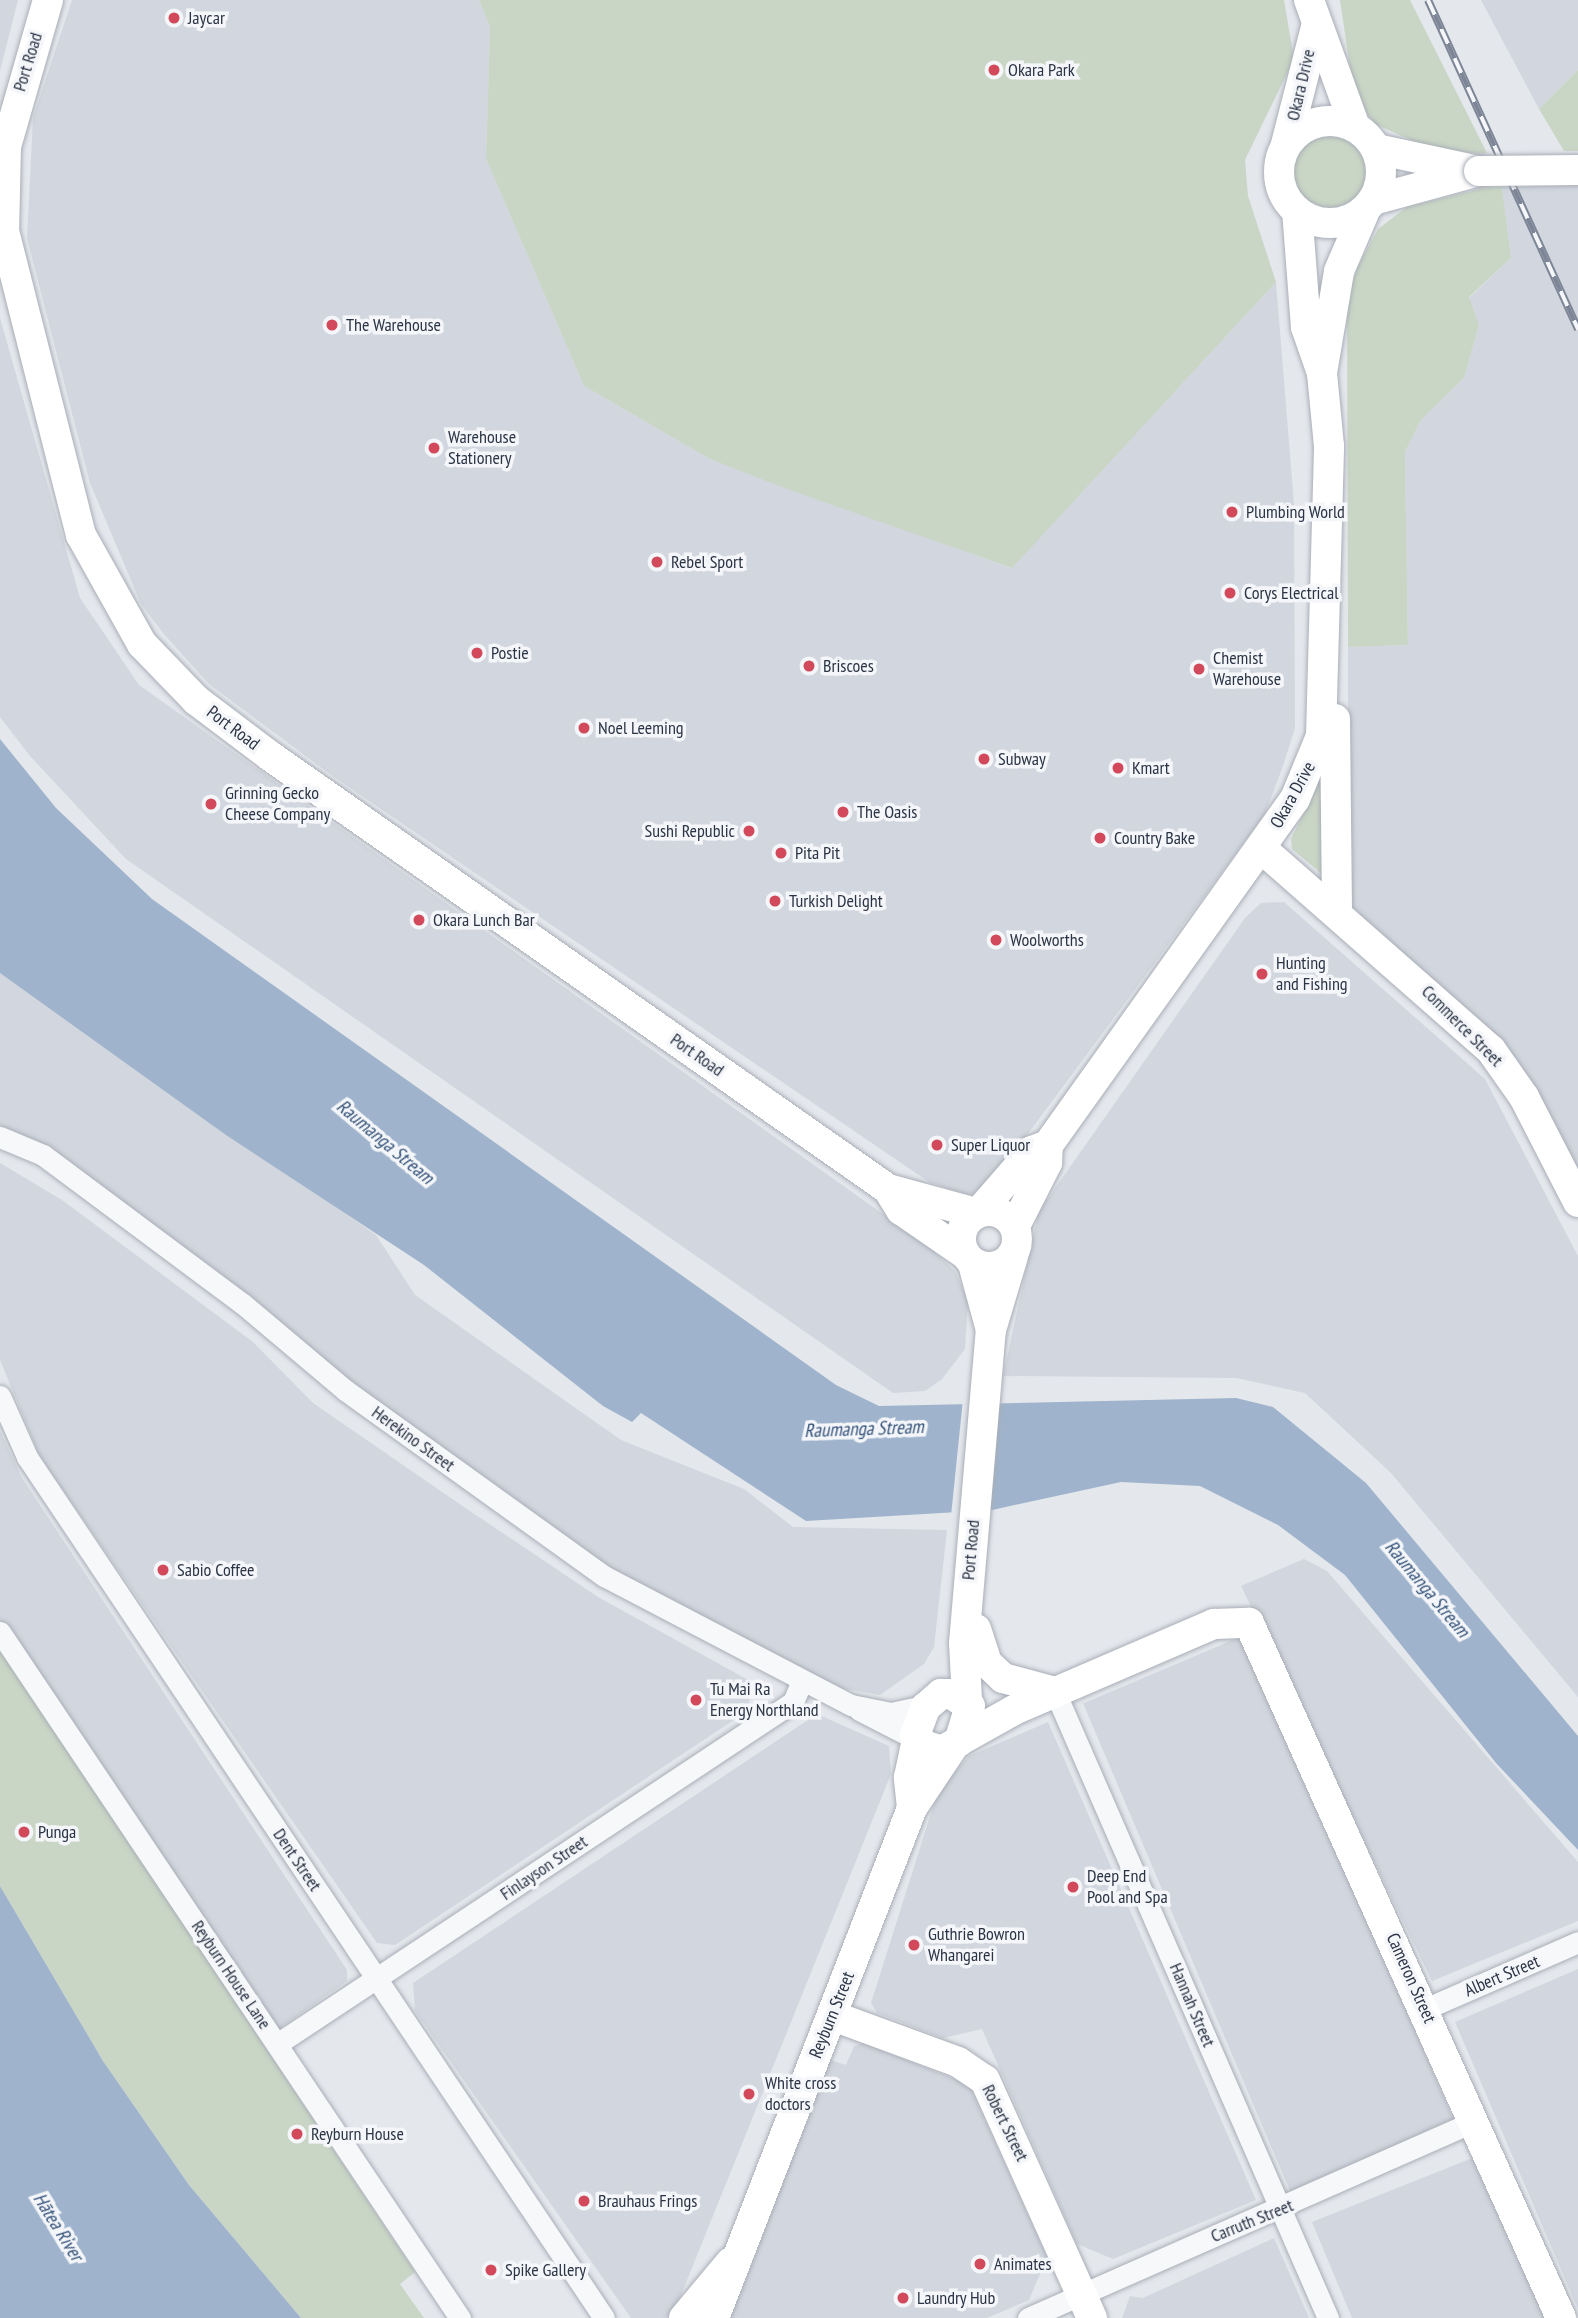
<!DOCTYPE html>
<meta charset="utf-8">
<style>
body{margin:0}
#map{position:relative;width:1578px;height:2318px;overflow:hidden;background:#e4e7ec;font-family:"PT Sans Narrow",sans-serif}
div>[style]{position:absolute}
[style*='--x']{left:calc(var(--x)*1px);top:calc(var(--y)*1px);width:calc(var(--w)*1px);rotate:calc(var(--a)*1deg)}
.built>*{inset:0;background:#d2d6de;transform-origin:0 0}
.green>*{inset:0;background:#c9d6c5}
.round{border-radius:50%}
.water>*{inset:0;background:#9fb4cc}
.pier>*{inset:0;background:#e4e7ec}
.roads{filter:drop-shadow(0 0 2px #a9aeb7) drop-shadow(0 0 2px #a9aeb7)}
.street>*{height:21px;margin:-10.5px;padding:0 10.5px;transform-origin:10.5px;border-radius:10.5px;background:#f7f8fa}
.secondary>*{height:30px;margin:-15px;padding:0 15px;transform-origin:15px;border-radius:15px;background:#fff}
.secondary>.ring{margin:-15px;padding:0;box-sizing:content-box;background:none;border:30px solid #fff;border-radius:50%}
.rail>*{height:8px;margin-top:-4px;transform-origin:0;background:repeating-linear-gradient(90deg,#f4f6f9 0 16px,#7d8696 0 32px);box-sizing:border-box;border-block:2px solid #7d8696}
.bridges{filter:drop-shadow(0 0 2px #a9aeb7) drop-shadow(0 0 2px #a9aeb7)}
.secondary-bridge>*{height:30px;margin:-15px;padding:0 15px;transform-origin:15px;border-radius:15px;background:#fff}
.dots>*{width:19px;height:19px;translate:-50% -50%;box-sizing:border-box;border:4px solid #f4f6f9;border-radius:50%}
span{translate:-50% -50%;white-space:nowrap;text-align:center;line-height:1.15;-webkit-text-stroke:7px #f4f6f9;paint-order:stroke}
.poi-label{font-size:18px;color:#2b3445}
.left{translate:0 -50%;text-align:left}
.right{translate:-100% -50%;text-align:right}
.street-label{font-size:18px;color:#2b3445}
.water-label{font-size:19px;color:#34527a;font-style:italic}
</style>
<div id="map">
<div class="built">
<i style="clip-path:polygon(0 0,18px 0,0 71px)"></i>
<i style="clip-path:polygon(72px 0,479px 0,490px 27px,486px 159px,584px 386px,710px 459px,1011px 568px,1276px 282px,1294px 504px,1295px 728px,1283px 766px,1265px 814px,987px 1189px,969px 1195px,929px 1182px,334px 777px,209px 684px,163px 633px,141px 604px,90px 483px,27px 238px,33px 118px)"></i>
<i style="clip-path:polygon(1481px 0,1578px 0,1578px 70px,1539px 109px)"></i>
<i style="clip-path:polygon(1578px 185px,1578px 1182px,1519px 1065px,1348px 906px,1348px 647px,1408px 645px,1405px 452px,1421px 420px,1464px 378px,1479px 325px,1469px 298px,1511px 258px,1502px 187px)"></i>
<i style="clip-path:polygon(0 318px,80px 598px,139px 685px,928px 1246px,955px 1271px,968px 1302px,965px 1349px,942px 1379px,925px 1391px,893px 1393px,126px 859px,30px 756px,0 717px)"></i>
<i style="clip-path:polygon(1284px 902px,1485px 1079px,1578px 1256px,1578px 1697px,1391px 1473px,1305px 1393px,1236px 1378px,1003px 1376px,1039px 1211px,1245px 918px,1261px 903px)"></i>
<i style="clip-path:polygon(0 973px,376px 1235px,415px 1295px,621px 1440px,744px 1489px,793px 1527px,947px 1530px,934px 1647px,924px 1664px,880px 1695px,833px 1687px,706px 1625px,554px 1535px,0 1125px)"></i>
<i style="clip-path:polygon(0 1163px,62px 1200px,253px 1342px,313px 1403px,461px 1505px,598px 1597px,750px 1681px,749px 1710px,395px 1945px,377px 1943px,40px 1457px,0 1360px)"></i>
<i style="clip-path:polygon(0 1431px,22px 1478px,347px 1970px,347px 1981px,276px 2031px,0 1629px)"></i>
<i style="clip-path:polygon(1304px 1559px,1327px 1571px,1578px 1862px,1578px 1921px,1432px 1981px,1241px 1586px)"></i>
<i style="left:1247px;top:1634px;width:530px;height:178px;rotate:67deg"></i>
<i style="clip-path:polygon(817px 1714px,889px 1746px,891px 1774px,677px 2305px,666px 2318px,631px 2318px,415px 2011px,413px 1983px)"></i>
<i style="clip-path:polygon(1048px 1722px,1256px 2200px,1113px 2259px,1077px 2244px,982px 2029px,943px 2038px,877px 2013px,871px 2003px,938px 1791px,969px 1756px)"></i>
<i style="clip-path:polygon(1578px 1969px,1578px 2309px,1455px 2022px)"></i>
<i style="clip-path:polygon(864px 2043px,969px 2085px,1047px 2257px,1029px 2300px,987px 2318px,728px 2318px,828px 2059px,846px 2065px,854px 2046px)"></i>
<i style="clip-path:polygon(1480px 2155px,1551px 2318px,1352px 2318px,1312px 2222px)"></i>
<i style="clip-path:polygon(1274px 2238px,1309px 2318px,1122px 2318px,1130px 2296px,1143px 2298px)"></i>
</div>
<div class="green">
<i style="clip-path:polygon(479px 0,1284px 0,1294px 59px,1245px 160px,1248px 196px,1276px 282px,1012px 568px,787px 489px,710px 459px,584px 386px,486px 159px,490px 27px)"></i>
<i style="clip-path:polygon(1340px 0,1410px 0,1487px 153px,1438px 152px,1375px 124px,1354px 95px)"></i>
<i style="clip-path:polygon(1578px 70px,1578px 151px,1564px 151px,1539px 109px)"></i>
<i class="round" style="left:1293px;top:134px;width:74px;height:74px"></i>
<i style="clip-path:polygon(1488px 187px,1502px 187px,1511px 258px,1469px 297px,1479px 325px,1464px 378px,1421px 420px,1405px 452px,1408px 645px,1348px 647px,1347px 303px,1357px 268px,1378px 229px,1407px 207px)"></i>
<i style="clip-path:polygon(1328px 764px,1328px 879px,1292px 849px,1291px 839px)"></i>
<i style="clip-path:polygon(0 1649px,415px 2272px,400px 2284px,424px 2318px,301px 2318px,189px 2185px,103px 2061px,0 1886px)"></i>
</div>
<div class="water">
<i style="clip-path:polygon(0 739px,56px 808px,152px 899px,836px 1385px,879px 1406px,1236px 1398px,1273px 1407px,1366px 1483px,1578px 1736px,1578px 1850px,1496px 1763px,1345px 1575px,1278px 1525px,1200px 1486px,1121px 1482px,992px 1510px,806px 1521px,641px 1413px,632px 1422px,603px 1406px,424px 1265px,226px 1135px,0 973px)"></i>
<i style="clip-path:polygon(0 1886px,103px 2061px,189px 2185px,301px 2318px,0 2318px)"></i>
</div>
<div class="pier">
<i style="clip-path:polygon(996px 1398px,987px 1514px,951px 1516px,963px 1399px)"></i>
</div>
<div class="roads">
<div class="street">
<i style="--x:0;--y:1137;--w:47;--a:22.7"></i>
<i style="--x:43;--y:1155;--w:249;--a:36.7"></i>
<i style="--x:243;--y:1304;--w:133;--a:40.1"></i>
<i style="--x:345;--y:1390;--w:319;--a:35.7"></i>
<i style="--x:604;--y:1576;--w:279;--a:27.6"></i>
<i style="--x:851;--y:1705;--w:41;--a:11.3"></i>
<i style="--x:891;--y:1713;--w:38;--a:-12"></i>
<i style="--x:0;--y:1396;--w:67;--a:66.1"></i>
<i style="--x:27;--y:1457;--w:1036;--a:56.17"></i>
<i style="--x:0;--y:1632;--w:826;--a:56.16"></i>
<i style="--x:1055;--y:1692;--w:683;--a:66.44"></i>
<i style="--x:859;--y:1710;--w:64;--a:27"></i>
<i style="--x:1425;--y:2009;--w:167;--a:-23.6"></i>
<i style="--x:277;--y:2044;--w:619;--a:-33.54"></i>
<i style="--x:793;--y:1702;--w:21;--a:-67"></i>
<i style="--x:1028;--y:2318;--w:488;--a:-23.8"></i>
</div>
<div class="secondary">
<i style="--x:48;--y:0;--w:152;--a:106"></i>
<i style="--x:6;--y:146;--w:85;--a:91.3"></i>
<i style="--x:4;--y:231;--w:314;--a:75.8"></i>
<i style="--x:81;--y:535;--w:125;--a:60.8"></i>
<i style="--x:142;--y:644;--w:78;--a:46"></i>
<i style="--x:196;--y:700;--w:93;--a:37.1"></i>
<i style="--x:270;--y:756;--w:755;--a:35.02"></i>
<i style="--x:888;--y:1189;--w:25;--a:58"></i>
<i style="--x:901;--y:1210;--w:74;--a:34.5"></i>
<i style="--x:1309;--y:0;--w:135;--a:70.1"></i>
<i class="ring" style="left:1279px;top:121px;width:72px;height:72px"></i>
<i style="--x:1286;--y:144;--w:121;--a:-75.6"></i>
<i style="--x:1376;--y:149;--w:105;--a:12.1"></i>
<i style="--x:1373;--y:200;--w:110;--a:-15.3"></i>
<i style="--x:1322;--y:373;--w:103;--a:-80.5"></i>
<i style="--x:1339;--y:271;--w:63;--a:-66.7"></i>
<i style="--x:1335;--y:719;--w:192;--a:89.4"></i>
<i style="--x:1261;--y:848;--w:306;--a:41.3"></i>
<i style="--x:1491;--y:1050;--w:57;--a:54.9"></i>
<i style="--x:1524;--y:1097;--w:118;--a:62.8"></i>
<i style="--x:888;--y:1189;--w:91;--a:15.3"></i>
<i class="ring" style="left:961px;top:1211px;width:26px;height:26px"></i>
<i style="--x:979;--y:1212;--w:81;--a:-49"></i>
<i style="--x:1032;--y:1151;--w:17;--a:-21"></i>
<i style="--x:1015;--y:1226;--w:71;--a:-63.1"></i>
<i style="--x:1047;--y:1163;--w:18;--a:-87"></i>
<i style="--x:1048;--y:1145;--w:425;--a:-54.5"></i>
<i style="--x:1295;--y:799;--w:68;--a:-67.6"></i>
<i style="--x:1321;--y:736;--w:290;--a:-88.4"></i>
<i style="--x:1329;--y:446;--w:73;--a:-95.5"></i>
<i style="--x:1322;--y:373;--w:49;--a:-109.2"></i>
<i style="--x:1306;--y:327;--w:116;--a:-94.4"></i>
<i style="--x:991;--y:1330;--w:77;--a:-73.4"></i>
<i style="--x:976;--y:1629;--w:36;--a:72"></i>
<i style="--x:987;--y:1663;--w:22;--a:43"></i>
<i style="--x:1003;--y:1678;--w:54;--a:15.1"></i>
<i style="--x:951;--y:1694;--w:22;--a:32"></i>
<i style="--x:970;--y:1706;--w:37;--a:107"></i>
<i style="--x:959;--y:1741;--w:20;--a:150"></i>
<i style="--x:942;--y:1751;--w:19;--a:-162"></i>
<i style="--x:924;--y:1745;--w:13;--a:-132"></i>
<i style="--x:915;--y:1735;--w:30;--a:-69"></i>
<i style="--x:926;--y:1707;--w:20;--a:-41"></i>
<i style="--x:941;--y:1694;--w:10;--a:0"></i>
<i style="--x:967;--y:1700;--w:57;--a:-93"></i>
<i style="--x:964;--y:1643;--w:314;--a:-85.1"></i>
<i style="--x:991;--y:1330;--w:68;--a:-105.3"></i>
<i style="--x:959;--y:1741;--w:63;--a:-29.4"></i>
<i style="--x:1014;--y:1710;--w:218;--a:-23.3"></i>
<i style="--x:1214;--y:1624;--w:35;--a:-2"></i>
<i style="--x:1249;--y:1623;--w:762;--a:65.82"></i>
<i style="--x:912;--y:1808;--w:31;--a:-96"></i>
<i style="--x:909;--y:1777;--w:38;--a:-78"></i>
<i style="--x:833;--y:2016;--w:133;--a:20.2"></i>
<i style="--x:958;--y:2062;--w:32;--a:34"></i>
<i style="--x:985;--y:2080;--w:261;--a:65.8"></i>
<i style="--x:684;--y:2318;--w:72;--a:-50.1"></i>
<i style="--x:714;--y:2318;--w:547;--a:-68.78"></i>
<i style="--x:912;--y:1808;--w:72;--a:-56.3"></i>
</div>
</div>
<div class="rail">
<i style="--x:1428;--y:0;--w:362;--a:65.5"></i>
</div>
<div class="bridges">
<div class="secondary-bridge">
<i style="--x:1479;--y:171;--w:99;--a:-0.6"></i>
</div>
</div>
<div class="dots">
<i style="left:174px;top:18px;background:#d1495b"></i>
<i style="left:994px;top:70px;background:#d1495b"></i>
<i style="left:332px;top:325px;background:#d1495b"></i>
<i style="left:434px;top:448px;background:#d1495b"></i>
<i style="left:1232px;top:512px;background:#d1495b"></i>
<i style="left:657px;top:562px;background:#d1495b"></i>
<i style="left:1230px;top:593px;background:#d1495b"></i>
<i style="left:477px;top:653px;background:#d1495b"></i>
<i style="left:809px;top:666px;background:#d1495b"></i>
<i style="left:1199px;top:669px;background:#d1495b"></i>
<i style="left:584px;top:728px;background:#d1495b"></i>
<i style="left:984px;top:759px;background:#d1495b"></i>
<i style="left:1118px;top:768px;background:#d1495b"></i>
<i style="left:211px;top:804px;background:#d1495b"></i>
<i style="left:843px;top:812px;background:#d1495b"></i>
<i style="left:749px;top:831px;background:#d1495b"></i>
<i style="left:1100px;top:838px;background:#d1495b"></i>
<i style="left:781px;top:853px;background:#d1495b"></i>
<i style="left:775px;top:901px;background:#d1495b"></i>
<i style="left:419px;top:920px;background:#d1495b"></i>
<i style="left:996px;top:940px;background:#d1495b"></i>
<i style="left:1262px;top:974px;background:#d1495b"></i>
<i style="left:937px;top:1145px;background:#d1495b"></i>
<i style="left:163px;top:1570px;background:#d1495b"></i>
<i style="left:696px;top:1700px;background:#d1495b"></i>
<i style="left:24px;top:1832px;background:#d1495b"></i>
<i style="left:1073px;top:1887px;background:#d1495b"></i>
<i style="left:914px;top:1945px;background:#d1495b"></i>
<i style="left:749px;top:2094px;background:#d1495b"></i>
<i style="left:297px;top:2134px;background:#d1495b"></i>
<i style="left:584px;top:2201px;background:#d1495b"></i>
<i style="left:980px;top:2264px;background:#d1495b"></i>
<i style="left:491px;top:2270px;background:#d1495b"></i>
<i style="left:903px;top:2298px;background:#d1495b"></i>
</div>
<div class="poi-label">
<span class="left" style="left:188px;top:18px">Jaycar</span>
<span class="left" style="left:1008px;top:70px">Okara Park</span>
<span class="left" style="left:346px;top:325px">The Warehouse</span>
<span class="left" style="left:448px;top:448px">Warehouse<br>Stationery</span>
<span class="left" style="left:1246px;top:512px">Plumbing World</span>
<span class="left" style="left:671px;top:562px">Rebel Sport</span>
<span class="left" style="left:1244px;top:593px">Corys Electrical</span>
<span class="left" style="left:491px;top:653px">Postie</span>
<span class="left" style="left:1213px;top:669px">Chemist<br>Warehouse</span>
<span class="left" style="left:823px;top:666px">Briscoes</span>
<span class="left" style="left:598px;top:728px">Noel Leeming</span>
<span class="left" style="left:998px;top:759px">Subway</span>
<span class="left" style="left:1132px;top:768px">Kmart</span>
<span class="left" style="left:225px;top:804px">Grinning Gecko<br>Cheese Company</span>
<span class="left" style="left:857px;top:812px">The Oasis</span>
<span class="right" style="left:735px;top:831px">Sushi Republic</span>
<span class="left" style="left:1114px;top:838px">Country Bake</span>
<span class="left" style="left:795px;top:853px">Pita Pit</span>
<span class="left" style="left:789px;top:901px">Turkish Delight</span>
<span class="left" style="left:433px;top:920px">Okara Lunch Bar</span>
<span class="left" style="left:1010px;top:940px">Woolworths</span>
<span class="left" style="left:1276px;top:974px">Hunting<br>and Fishing</span>
<span class="left" style="left:951px;top:1145px">Super Liquor</span>
<span class="left" style="left:177px;top:1570px">Sabio Coffee</span>
<span class="left" style="left:710px;top:1700px">Tu Mai Ra<br>Energy Northland</span>
<span class="left" style="left:38px;top:1832px">Punga</span>
<span class="left" style="left:1087px;top:1887px">Deep End<br>Pool and Spa</span>
<span class="left" style="left:928px;top:1945px">Guthrie Bowron<br>Whangarei</span>
<span class="left" style="left:765px;top:2094px">White cross<br>doctors</span>
<span class="left" style="left:311px;top:2134px">Reyburn House</span>
<span class="left" style="left:598px;top:2201px">Brauhaus Frings</span>
<span class="left" style="left:994px;top:2264px">Animates</span>
<span class="left" style="left:505px;top:2270px">Spike Gallery</span>
<span class="left" style="left:917px;top:2298px">Laundry Hub</span>
</div>
<div class="street-label">
<span style="left:28px;top:62px;rotate:-73deg">Port Road</span>
<span style="left:1301px;top:85px;rotate:-77deg">Okara Drive</span>
<span style="left:233px;top:728px;rotate:37deg">Port Road</span>
<span style="left:1293px;top:795px;rotate:-61deg">Okara Drive</span>
<span style="left:1462px;top:1026px;rotate:45deg">Commerce Street</span>
<span style="left:697px;top:1055px;rotate:35deg">Port Road</span>
<span style="left:413px;top:1439px;rotate:36deg">Herekino Street</span>
<span style="left:971px;top:1550px;rotate:-85deg">Port Road</span>
<span style="left:297px;top:1860px;rotate:56deg">Dent Street</span>
<span style="left:544px;top:1868px;rotate:-34deg">Finlayson Street</span>
<span style="left:231px;top:1975px;rotate:56deg">Reyburn House Lane</span>
<span style="left:1502px;top:1976px;rotate:-23deg">Albert Street</span>
<span style="left:1411px;top:1978px;rotate:66deg">Cameron Street</span>
<span style="left:1192px;top:2005px;rotate:67deg">Hannah Street</span>
<span style="left:832px;top:2015px;rotate:-68deg">Reyburn Street</span>
<span style="left:1005px;top:2123px;rotate:64deg">Robert Street</span>
<span style="left:1252px;top:2221px;rotate:-22deg">Carruth Street</span>
</div>
<div class="water-label">
<span style="left:385px;top:1142px;rotate:40deg">Raumanga Stream</span>
<span style="left:864px;top:1429px;rotate:-2deg">Raumanga Stream</span>
<span style="left:1427px;top:1589px;rotate:50deg">Raumanga Stream</span>
<span style="left:58px;top:2227px;rotate:58deg">Hātea River</span>
</div>
</div>
